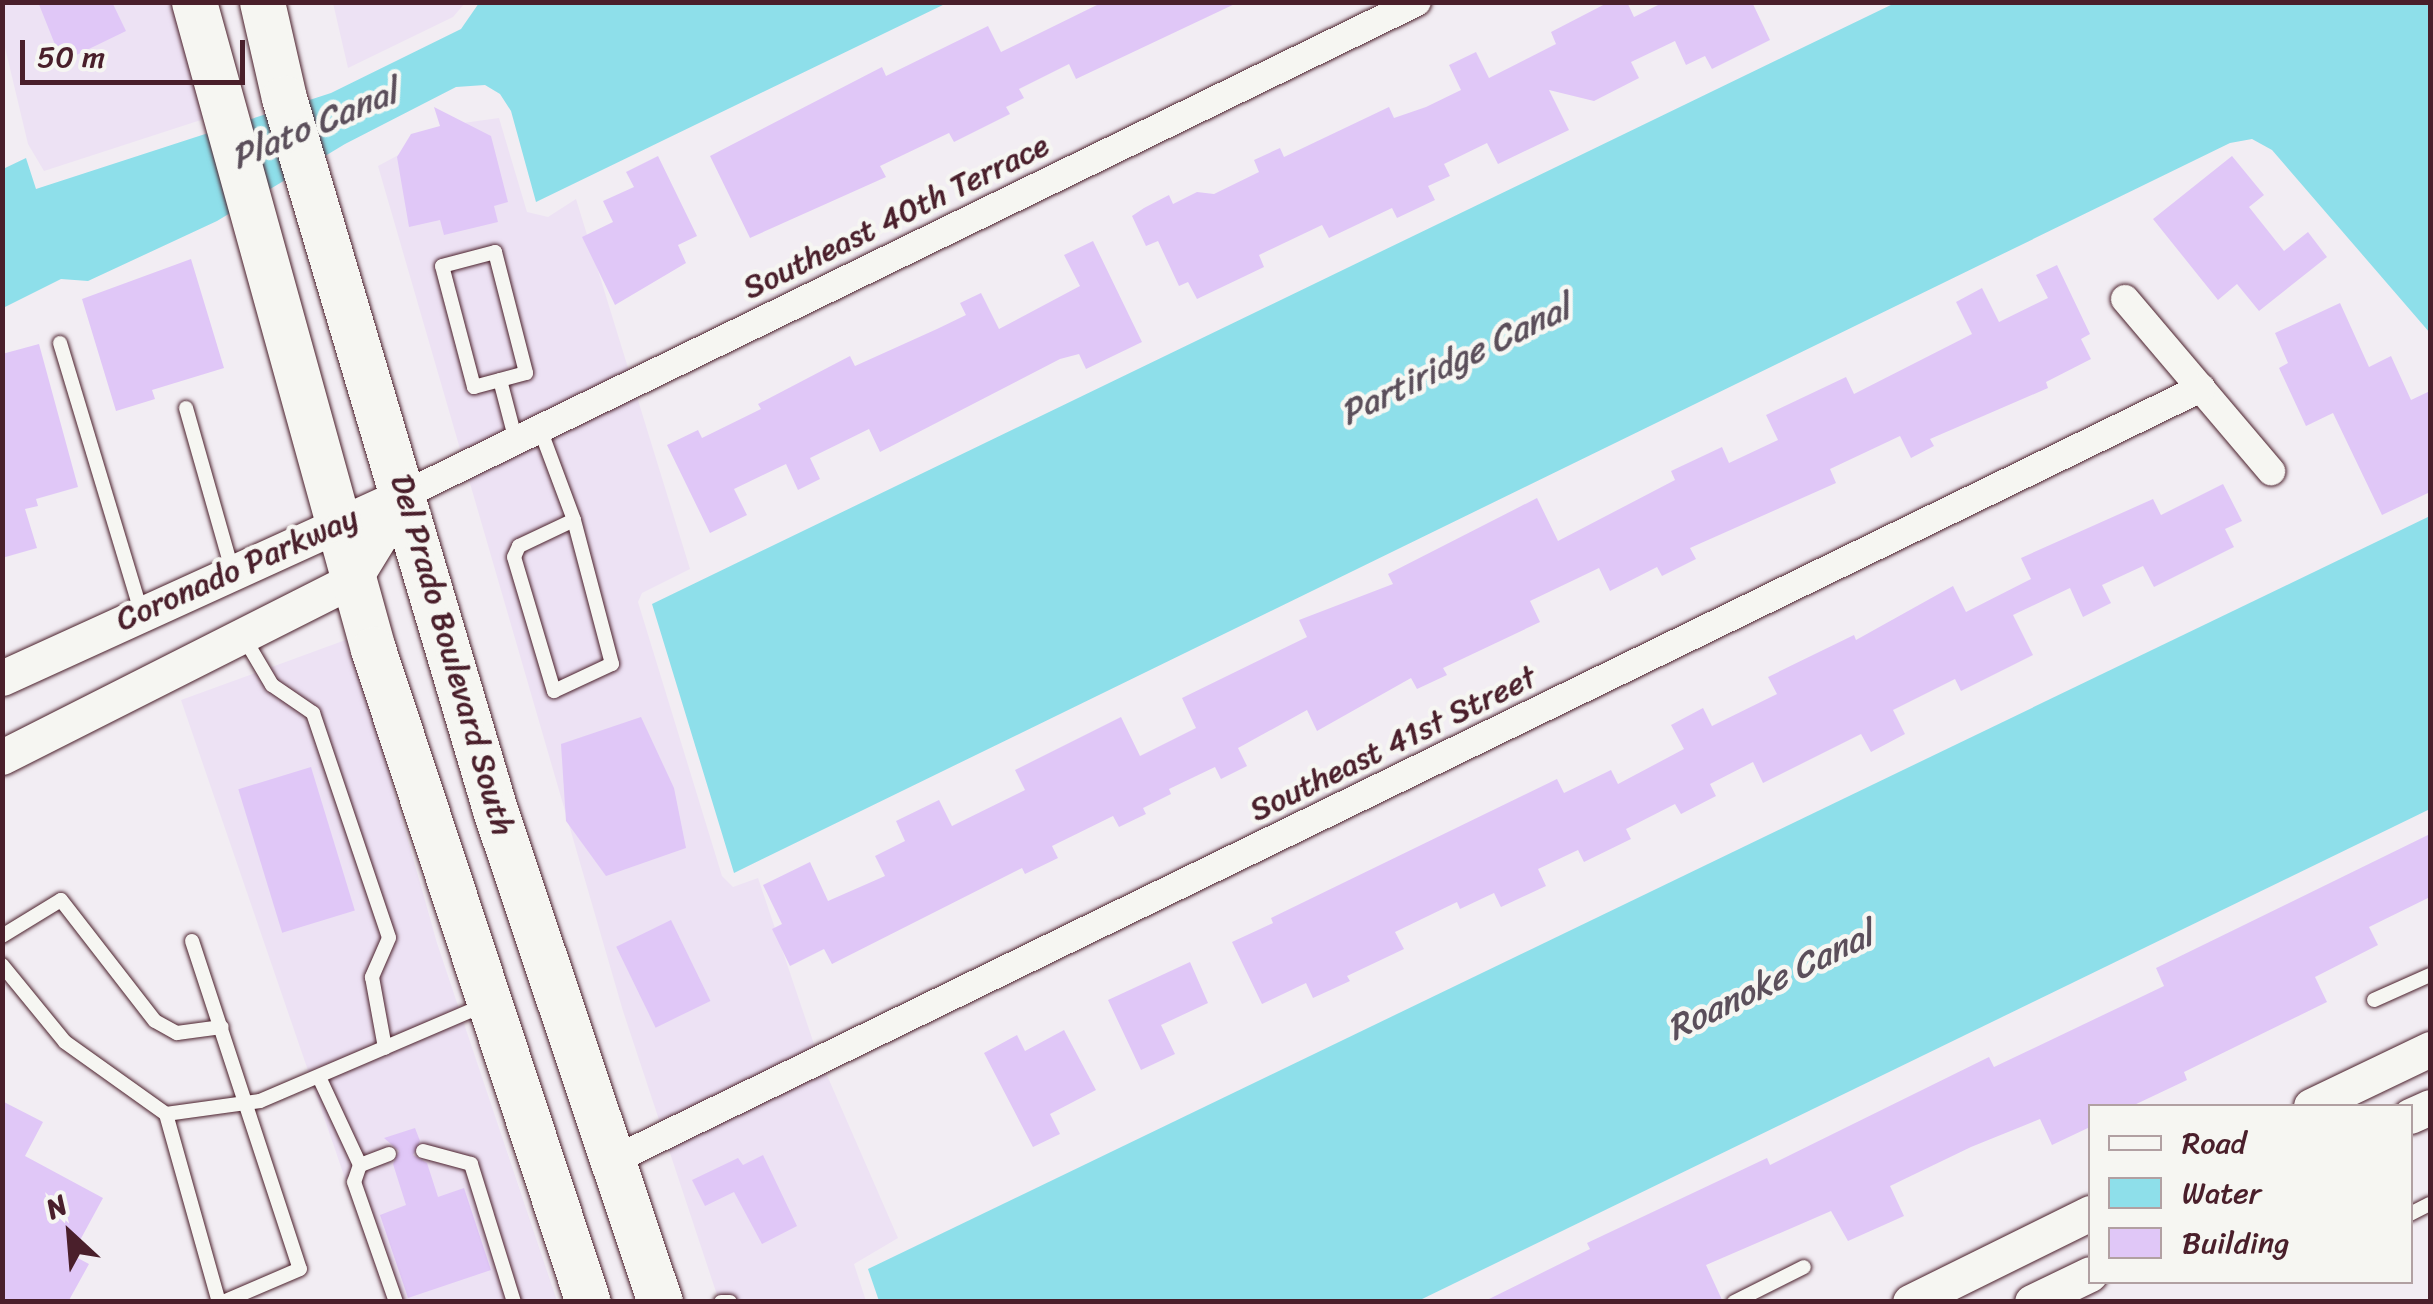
<!DOCTYPE html>
<style>
body{margin:0}
#map{position:relative;width:2433px;height:1304px;overflow:hidden;background:#f2edf3;font-family:Sriracha,sans-serif}
div>[style]{position:absolute}
[style*='--x']{left:calc(var(--x)*1px);top:calc(var(--y)*1px);width:calc(var(--w)*1px);rotate:calc(var(--a)*1deg)}
.built>*{inset:0;background:#ede2f4}
.water>*{inset:0;background:#8edfea}
.building>*{inset:0;background:#e0c7f7;transform-origin:0 0}
.roads{filter:drop-shadow(0 0 2px #4a1f2b) drop-shadow(0 0 2px #4a1f2b)}
.service>*{height:14px;margin:-7px;padding:0 7px;transform-origin:7px;border-radius:7px;background:#f6f6f2}
.minor>*{height:28px;margin:-14px;padding:0 14px;transform-origin:14px;border-radius:14px;background:#f6f6f2}
.tertiary>*{height:35px;margin:-17.5px;padding:0 17.5px;transform-origin:17.5px;border-radius:17.5px;background:#f6f6f2}
.primary>*{height:45px;margin:-22.5px;padding:0 22.5px;transform-origin:22.5px;border-radius:22.5px;background:#f6f6f2}
span{translate:-50% -50%;white-space:nowrap;text-align:center;line-height:1.15;-webkit-text-stroke:9px #f6f6f2;paint-order:stroke}
.street-label{font-size:32px;color:#4a1f2b}
.water-label{font-size:35px;color:#5b4f5b;font-style:italic}
.frame{position:absolute;inset:0;border:5px solid #4a1f2b;pointer-events:none}
.legend{position:absolute;left:2088px;top:1104px;width:325px;height:180px;box-sizing:border-box;background:#f6f6f2;border:2px solid #b1a0a2;margin:0;padding:12px 18px;list-style:none;font-size:30px;color:#4a1f2b}
.legend li{display:flex;align-items:center;gap:20px;height:50px}
.legend b{width:50px;border:2px solid #b1a0a2}
.north{position:absolute;left:20px;top:1184px;width:100px;height:100px;-webkit-text-stroke:8px #f6f6f2;paint-order:stroke;rotate:334deg;font-size:28px;font-weight:700;line-height:40px;text-align:center;color:#4a1f2b}
.north::after{content:'';display:block;margin:auto;width:35px;height:45px;background:#4a1f2b;clip-path:polygon(50% 0,100% 100%,50% 72%,0 100%)}
.scale{position:absolute;left:20px;top:40px;width:225px;height:45px;box-sizing:border-box;border:5px solid #4a1f2b;border-top:0;padding-left:12px;font-size:30px;line-height:35px;white-space:nowrap;color:#4a1f2b;-webkit-text-stroke:8px #f6f6f2;paint-order:stroke}
</style>
<div id="map">
<div class="built">
<i style="clip-path:polygon(2px 3px,177px 3px,207px 118px,44px 171px,28px 144px,3px 39px)"></i>
<i style="clip-path:polygon(333px 3px,333px 2px,465px 3px,453px 17px,348px 68px)"></i>
<i style="clip-path:polygon(499px 118px,527px 212px,548px 217px,576px 199px,690px 569px,642px 593px,638px 602px,722px 876px,733px 887px,758px 878px,816px 1050px,898px 1238px,854px 1264px,866px 1301px,719px 1301px,623px 1011px,378px 166px,456px 124px)"></i>
<i style="clip-path:polygon(351px 638px,437px 943px,557px 1301px,387px 1301px,181px 700px)"></i>
</div>
<div class="water">
<i style="clip-path:polygon(479px 3px,947px 3px,536px 202px,511px 111px,500px 94px,485px 85px,456px 87px,345px 144px,217px 221px,88px 281px,61px 279px,3px 308px,3px 169px,26px 158px,36px 189px,331px 93px,461px 29px)"></i>
<i style="clip-path:polygon(1895px 3px,2430px 3px,2430px 333px,2272px 150px,2252px 139px,2230px 143px,734px 873px,652px 604px)"></i>
<i style="clip-path:polygon(2430px 516px,2430px 809px,1418px 1301px,879px 1301px,868px 1269px)"></i>
</div>
<div class="building">
<i style="clip-path:polygon(38px 2px,112px 2px,126px 31px,62px 62px)"></i>
<i style="clip-path:polygon(1103px 2px,1239px 2px,1076px 79px,1069px 64px,1019px 89px,1024px 98px,1006px 107px,1010px 114px,954px 142px,949px 133px,880px 166px,886px 177px,750px 238px,710px 156px,882px 67px,886px 76px,988px 26px,1001px 52px)"></i>
<i style="clip-path:polygon(1609px 2px,1627px 2px,1634px 17px,1664px 2px,1752px 2px,1770px 40px,1712px 69px,1705px 56px,1686px 65px,1675px 41px,1631px 62px,1639px 78px,1594px 101px,1549px 90px,1569px 130px,1498px 164px,1487px 143px,1444px 164px,1450px 176px,1428px 186px,1435px 200px,1397px 218px,1392px 208px,1329px 238px,1322px 225px,1259px 255px,1264px 267px,1197px 299px,1188px 282px,1179px 286px,1158px 241px,1146px 246px,1132px 216px,1144px 208px,1169px 195px,1173px 204px,1197px 192px,1214px 194px,1259px 172px,1254px 160px,1280px 148px,1284px 157px,1389px 107px,1394px 118px,1426px 107px,1461px 90px,1449px 65px,1476px 52px,1489px 78px,1556px 44px,1551px 32px)"></i>
<i style="clip-path:polygon(434px 107px,491px 136px,508px 202px,494px 206px,498px 222px,444px 235px,440px 220px,409px 227px,397px 157px,411px 134px,440px 126px)"></i>
<i style="clip-path:polygon(658px 156px,697px 236px,678px 245px,686px 263px,615px 305px,582px 237px,613px 222px,603px 201px,634px 187px,626px 172px)"></i>
<i style="clip-path:polygon(2232px 156px,2264px 195px,2249px 207px,2284px 251px,2308px 232px,2327px 257px,2259px 311px,2237px 284px,2218px 300px,2153px 219px)"></i>
<i style="clip-path:polygon(1093px 241px,1142px 342px,1086px 369px,1079px 354px,1060px 359px,880px 452px,869px 429px,810px 458px,820px 479px,798px 490px,786px 464px,734px 489px,747px 515px,710px 533px,667px 445px,698px 430px,702px 438px,761px 409px,758px 404px,850px 356px,855px 366px,937px 329px,966px 315px,960px 303px,981px 293px,999px 329px,1080px 286px,1064px 255px)"></i>
<i style="clip-path:polygon(191px 259px,224px 368px,152px 390px,155px 399px,116px 411px,82px 299px)"></i>
<i style="clip-path:polygon(2057px 265px,2090px 334px,2081px 339px,2091px 359px,2046px 382px,2048px 388px,1930px 439px,1934px 446px,1911px 458px,1900px 436px,1830px 469px,1836px 483px,1690px 548px,1696px 559px,1662px 576px,1657px 567px,1610px 591px,1599px 568px,1530px 601px,1540px 622px,1443px 668px,1447px 675px,1417px 689px,1411px 678px,1317px 731px,1307px 710px,1238px 748px,1247px 766px,1221px 779px,1215px 767px,1169px 789px,1171px 794px,1143px 808px,1146px 814px,1119px 827px,1113px 816px,1052px 846px,1058px 858px,1025px 874px,1022px 868px,832px 964px,824px 949px,790px 966px,772px 929px,782px 924px,763px 885px,810px 862px,828px 901px,885px 876px,875px 856px,905px 841px,896px 821px,939px 800px,952px 826px,1025px 790px,1015px 770px,1121px 717px,1140px 756px,1196px 728px,1182px 698px,1307px 637px,1299px 620px,1393px 584px,1388px 574px,1537px 498px,1558px 541px,1675px 480px,1671px 471px,1722px 447px,1729px 463px,1778px 440px,1766px 415px,1846px 377px,1854px 394px,1972px 334px,1956px 302px,1982px 288px,1999px 322px,2048px 298px,2036px 275px)"></i>
<i style="clip-path:polygon(2340px 303px,2369px 367px,2391px 356px,2411px 400px,2430px 391px,2430px 492px,2382px 515px,2333px 413px,2306px 426px,2279px 368px,2288px 363px,2275px 333px)"></i>
<i style="clip-path:polygon(39px 344px,78px 487px,36px 499px,38px 506px,25px 509px,37px 548px,2px 558px,2px 354px)"></i>
<i style="clip-path:polygon(2223px 484px,2242px 521px,2225px 529px,2234px 547px,2154px 587px,2143px 566px,2102px 585px,2111px 603px,2083px 617px,2070px 588px,2013px 615px,2033px 655px,1961px 691px,1955px 679px,1893px 710px,1905px 734px,1871px 752px,1861px 734px,1763px 783px,1753px 762px,1710px 784px,1716px 796px,1681px 814px,1675px 804px,1626px 829px,1631px 839px,1584px 862px,1578px 850px,1538px 869px,1546px 886px,1501px 907px,1494px 893px,1460px 909px,1457px 902px,1395px 932px,1404px 949px,1347px 976px,1350px 981px,1313px 998px,1306px 983px,1262px 1004px,1232px 942px,1273px 923px,1271px 918px,1557px 779px,1564px 793px,1611px 770px,1618px 784px,1684px 749px,1671px 725px,1703px 708px,1712px 726px,1777px 694px,1768px 677px,1854px 635px,1856px 640px,1953px 586px,1966px 612px,2031px 579px,2021px 558px,2153px 499px,2161px 515px)"></i>
<i style="clip-path:polygon(641px 717px,674px 788px,686px 848px,606px 876px,566px 821px,561px 744px)"></i>
<i style="left:311px;top:767px;width:150px;height:76px;rotate:73deg"></i>
<i style="clip-path:polygon(2430px 834px,2430px 897px,2369px 927px,2378px 945px,2315px 977px,2327px 1002px,2184px 1072px,2187px 1080px,2132px 1106px,2090px 1106px,2090px 1127px,2052px 1145px,2040px 1119px,1971px 1147px,1890px 1186px,1904px 1216px,1848px 1241px,1831px 1211px,1706px 1265px,1723px 1302px,1483px 1302px,1590px 1249px,1587px 1243px,1767px 1158px,1770px 1165px,1989px 1057px,1994px 1067px,2164px 986px,2156px 968px)"></i>
<i style="left:671px;top:920px;width:90px;height:61px;rotate:64deg"></i>
<i style="clip-path:polygon(1190px 962px,1208px 1003px,1161px 1025px,1175px 1054px,1141px 1070px,1108px 1000px)"></i>
<i style="clip-path:polygon(1064px 1030px,1096px 1090px,1050px 1114px,1060px 1134px,1033px 1147px,984px 1053px,1017px 1035px,1025px 1051px)"></i>
<i style="clip-path:polygon(2px 1101px,43px 1122px,25px 1156px,103px 1198px,72px 1255px,89px 1264px,68px 1302px,2px 1302px)"></i>
<i style="clip-path:polygon(415px 1128px,420px 1141px,413px 1155px,427px 1163px,438px 1197px,464px 1188px,491px 1270px,408px 1298px,380px 1215px,406px 1205px,393px 1164px,399px 1151px,384px 1138px)"></i>
<i style="clip-path:polygon(763px 1155px,797px 1226px,762px 1244px,734px 1192px,705px 1206px,692px 1180px,738px 1158px,743px 1165px)"></i>
</div>
<div class="roads">
<div class="service">
<i style="--x:495;--y:252;--w:125;--a:75.6"></i>
<i style="--x:526;--y:373;--w:54;--a:164.9"></i>
<i style="--x:474;--y:387;--w:125;--a:-104.8"></i>
<i style="--x:442;--y:266;--w:55;--a:-14.8"></i>
<i style="--x:60;--y:343;--w:280;--a:73.2"></i>
<i style="--x:500;--y:380;--w:63;--a:75.3"></i>
<i style="--x:186;--y:408;--w:167;--a:74.1"></i>
<i style="--x:540;--y:429;--w:97;--a:69.5"></i>
<i style="--x:574;--y:520;--w:61;--a:154.7"></i>
<i style="--x:519;--y:546;--w:12;--a:114"></i>
<i style="--x:514;--y:557;--w:140;--a:73.4"></i>
<i style="--x:554;--y:691;--w:64;--a:-25"></i>
<i style="--x:612;--y:664;--w:149;--a:-104.8"></i>
<i style="--x:243;--y:636;--w:57;--a:59.4"></i>
<i style="--x:272;--y:685;--w:50;--a:34.3"></i>
<i style="--x:313;--y:713;--w:237;--a:71.3"></i>
<i style="--x:389;--y:938;--w:43;--a:113.6"></i>
<i style="--x:372;--y:977;--w:72;--a:79.6"></i>
<i style="--x:2;--y:936;--w:69;--a:-31.4"></i>
<i style="--x:61;--y:900;--w:153;--a:52.2"></i>
<i style="--x:155;--y:1021;--w:25;--a:29"></i>
<i style="--x:177;--y:1033;--w:45;--a:-7.6"></i>
<i style="--x:192;--y:941;--w:345;--a:71.8"></i>
<i style="--x:300;--y:1269;--w:84;--a:156.8"></i>
<i style="--x:2;--y:965;--w:99;--a:50.7"></i>
<i style="--x:65;--y:1042;--w:124;--a:35.5"></i>
<i style="--x:166;--y:1114;--w:95;--a:-7.9"></i>
<i style="--x:260;--y:1101;--w:241;--a:-23.2"></i>
<i style="--x:2374;--y:1000;--w:61;--a:-24.1"></i>
<i style="--x:319;--y:1077;--w:97;--a:65"></i>
<i style="--x:166;--y:1114;--w:195;--a:74.3"></i>
<i style="--x:423;--y:1151;--w:50;--a:15.2"></i>
<i style="--x:471;--y:1164;--w:145;--a:72.7"></i>
<i style="--x:389;--y:1154;--w:31;--a:159"></i>
<i style="--x:360;--y:1165;--w:18;--a:109"></i>
<i style="--x:354;--y:1182;--w:127;--a:70.7"></i>
<i style="--x:2410;--y:1214;--w:22;--a:-27"></i>
<i style="--x:721;--y:1302;--w:9;--a:0"></i>
<i style="--x:1734;--y:1302;--w:78;--a:-26.6"></i>
</div>
<div class="minor">
<i style="--x:2125;--y:299;--w:226;--a:49.7"></i>
<i style="--x:406;--y:494;--w:1124;--a:-25.95"></i>
<i style="--x:614;--y:1160;--w:1765;--a:-25.94"></i>
</div>
<div class="tertiary">
<i style="--x:2;--y:678;--w:444;--a:-24.5"></i>
<i style="--x:2;--y:757;--w:394;--a:-26.8"></i>
<i style="--x:354;--y:579;--w:100;--a:-58.5"></i>
<i style="--x:2311;--y:1106;--w:132;--a:-25.6"></i>
<i style="--x:2410;--y:1116;--w:22;--a:-24"></i>
<i style="--x:1910;--y:1302;--w:201;--a:-26.3"></i>
<i style="--x:2032;--y:1302;--w:64;--a:-25.8"></i>
</div>
<div class="primary">
<i style="--x:194;--y:2;--w:671;--a:74.54"></i>
<i style="--x:373;--y:649;--w:687;--a:71.78"></i>
<i style="--x:262;--y:2;--w:98;--a:77.1"></i>
<i style="--x:284;--y:98;--w:743;--a:73.49"></i>
<i style="--x:495;--y:810;--w:519;--a:71.46"></i>
</div>
</div>
<div class="street-label">
<span style="left:896px;top:217px;rotate:-26deg">Southeast 40th Terrace</span>
<span style="left:237px;top:569px;rotate:-24deg">Coronado Parkway</span>
<span style="left:452px;top:655px;rotate:74deg">Del Prado Boulevard South</span>
<span style="left:1393px;top:744px;rotate:-26deg">Southeast 41st Street</span>
</div>
<div class="water-label">
<span style="left:314px;top:124px;rotate:-23deg">Plato Canal</span>
<span style="left:1455px;top:360px;rotate:-26deg">Partiridge Canal</span>
<span style="left:1770px;top:981px;rotate:-26deg">Roanoke Canal</span>
</div>
<div class="frame"></div>
<ul class="legend">
<li><b style="height:12px;background:#f6f6f2"></b>Road</li>
<li><b style="height:28px;background:#8edfea"></b>Water</li>
<li><b style="height:28px;background:#e0c7f7"></b>Building</li>
</ul>
<div class="north">N</div>
<div class="scale">50 m</div>
</div>
